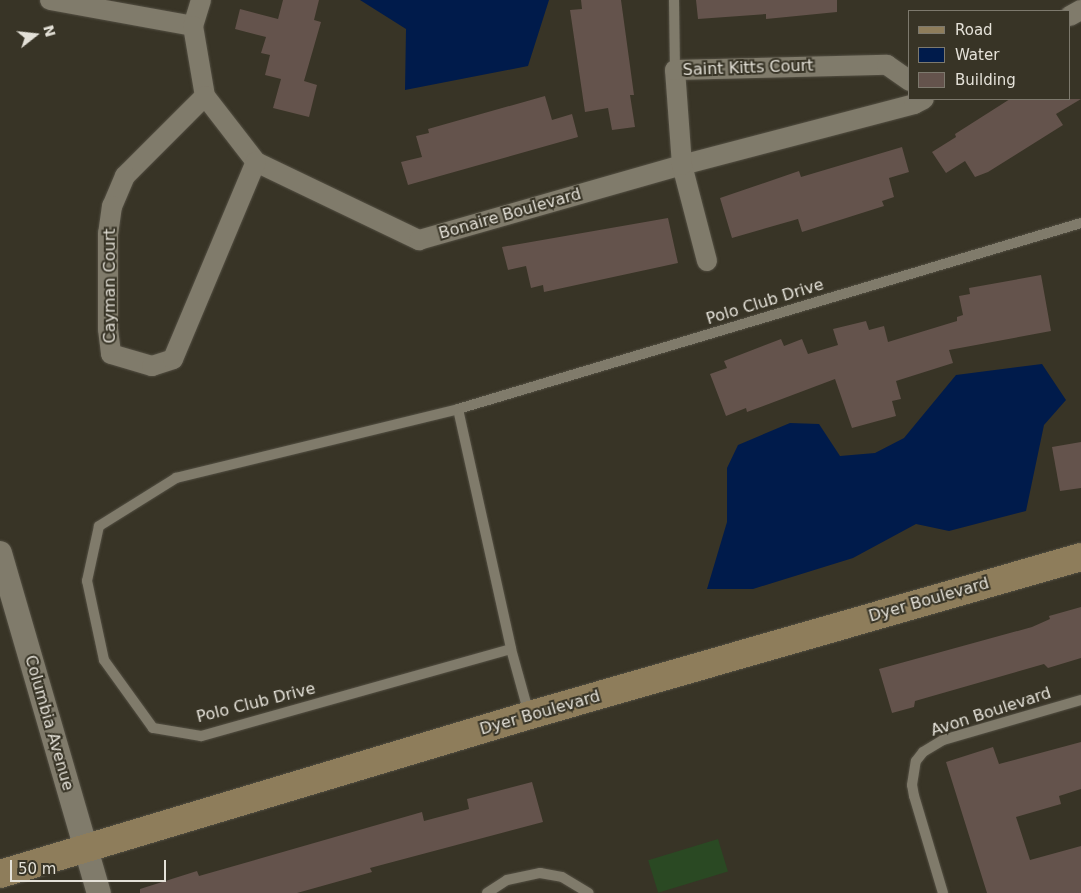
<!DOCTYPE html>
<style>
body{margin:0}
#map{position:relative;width:1081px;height:893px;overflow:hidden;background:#383426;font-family:"DejaVu Sans",sans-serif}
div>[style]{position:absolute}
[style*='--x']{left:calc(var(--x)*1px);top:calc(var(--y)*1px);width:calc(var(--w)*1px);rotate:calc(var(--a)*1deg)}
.green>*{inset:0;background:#2a4923;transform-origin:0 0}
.water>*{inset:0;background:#001b4b}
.building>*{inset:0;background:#64534c}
.roads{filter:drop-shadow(0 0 1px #534f43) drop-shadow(0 0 1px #534f43)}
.service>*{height:10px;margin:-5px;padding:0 5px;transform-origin:5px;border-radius:5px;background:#807b6b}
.minor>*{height:20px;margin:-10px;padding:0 10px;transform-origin:10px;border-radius:10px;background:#807b6b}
.tertiary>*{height:24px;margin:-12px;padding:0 12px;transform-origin:12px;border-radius:12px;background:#807b6b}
.secondary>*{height:28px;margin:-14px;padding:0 14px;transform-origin:14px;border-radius:14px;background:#8e7d5b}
span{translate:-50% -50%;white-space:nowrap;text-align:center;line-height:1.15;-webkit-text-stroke:4px #383426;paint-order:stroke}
.street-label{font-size:16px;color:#e4e1d8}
.legend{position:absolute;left:908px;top:10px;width:162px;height:90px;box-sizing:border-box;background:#383426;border:1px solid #7d796d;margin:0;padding:6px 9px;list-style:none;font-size:15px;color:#e4e1d8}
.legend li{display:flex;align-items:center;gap:10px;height:25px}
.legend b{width:25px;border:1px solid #7d796d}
.north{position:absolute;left:10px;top:10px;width:50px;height:50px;-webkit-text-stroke:4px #383426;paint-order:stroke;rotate:74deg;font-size:14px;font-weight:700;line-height:20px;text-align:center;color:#e4e1d8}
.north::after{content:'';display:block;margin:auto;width:18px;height:22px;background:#e4e1d8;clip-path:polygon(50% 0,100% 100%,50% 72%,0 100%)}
.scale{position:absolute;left:10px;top:860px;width:156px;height:22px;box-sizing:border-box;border:2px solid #e4e1d8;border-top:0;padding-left:6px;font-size:15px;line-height:18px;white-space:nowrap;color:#e4e1d8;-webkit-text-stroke:4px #383426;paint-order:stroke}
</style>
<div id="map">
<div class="green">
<i style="left:718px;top:839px;width:34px;height:73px;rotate:73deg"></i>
</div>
<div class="water">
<i style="clip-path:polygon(360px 0,549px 0,528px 66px,405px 90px,406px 29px)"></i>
<i style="clip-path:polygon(1042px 364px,1066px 400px,1044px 425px,1026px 511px,949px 531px,916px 524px,853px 558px,753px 589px,707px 589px,727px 522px,727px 468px,738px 445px,790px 423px,819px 424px,840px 456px,875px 453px,904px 438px,956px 375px)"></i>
</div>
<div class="building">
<i style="clip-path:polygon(283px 0,319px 0,314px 20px,321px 22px,304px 81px,317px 85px,309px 117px,273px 108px,281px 79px,265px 75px,270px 55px,261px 53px,266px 37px,235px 29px,240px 9px,278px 19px)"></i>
<i style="clip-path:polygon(581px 0,621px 0,634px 95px,630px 95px,635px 127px,612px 130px,608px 108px,585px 112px,570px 10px,582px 9px)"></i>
<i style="clip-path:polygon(696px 0,837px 0,837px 12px,766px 19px,766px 14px,698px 19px)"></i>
<i style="clip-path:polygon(545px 96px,552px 120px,572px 114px,578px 137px,408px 185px,401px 162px,422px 157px,416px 136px,429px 133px,428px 129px)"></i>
<i style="clip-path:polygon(1010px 99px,1081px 99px,1056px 114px,1063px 125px,988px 172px,975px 177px,965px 161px,946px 173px,932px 152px,956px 137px,955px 134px)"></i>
<i style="clip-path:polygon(902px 147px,909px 172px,889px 178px,894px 197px,882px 201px,884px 206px,802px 232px,798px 219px,732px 238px,720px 198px,799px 171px,801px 177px)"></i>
<i style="clip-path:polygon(668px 218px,678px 263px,544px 292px,543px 285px,531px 288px,526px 266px,508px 270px,502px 247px)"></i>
<i style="clip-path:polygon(1041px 275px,1051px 331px,949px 350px,953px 363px,896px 381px,901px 399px,892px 401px,896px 416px,852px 428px,835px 379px,747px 412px,746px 408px,726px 416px,710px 374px,727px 368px,724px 361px,781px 339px,784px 346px,802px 339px,808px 354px,838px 345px,833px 329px,866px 321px,869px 330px,884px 326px,888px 342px,957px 321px,957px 317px,963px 315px,959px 296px,970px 294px,969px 288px)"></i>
<i style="clip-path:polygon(1081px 442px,1081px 488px,1060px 491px,1052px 447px)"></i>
<i style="clip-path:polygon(1081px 607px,1081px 658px,1048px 668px,1044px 664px,915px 701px,914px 707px,892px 713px,879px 669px,1032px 627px,1050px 619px,1049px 616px)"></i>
<i style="clip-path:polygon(1081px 742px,1081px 789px,1059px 796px,1061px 804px,1016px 817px,1030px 860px,1081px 846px,1081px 893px,987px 893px,946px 762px,993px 747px,999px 764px)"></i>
<i style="clip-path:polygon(532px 782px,543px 822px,370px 868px,372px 872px,297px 893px,140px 893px,140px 889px,197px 871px,199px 876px,422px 812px,424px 821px,469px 809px,467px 799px)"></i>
</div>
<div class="roads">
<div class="service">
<i style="--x:674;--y:0;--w:70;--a:89.2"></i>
<i style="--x:458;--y:409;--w:246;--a:77.5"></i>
<i style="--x:511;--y:649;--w:67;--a:74.5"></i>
<i style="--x:511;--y:649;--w:322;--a:164.3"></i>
<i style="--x:201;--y:736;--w:49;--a:-170.5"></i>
<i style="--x:153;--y:728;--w:84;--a:-125.8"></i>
<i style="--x:104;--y:660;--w:81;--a:-102.1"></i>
<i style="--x:87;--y:581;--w:56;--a:-77.7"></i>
<i style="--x:99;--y:526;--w:91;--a:-31.9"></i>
<i style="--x:176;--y:478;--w:290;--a:-13.7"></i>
<i style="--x:458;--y:409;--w:650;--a:-16.62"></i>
<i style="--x:487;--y:893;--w:24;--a:-33"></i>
<i style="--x:507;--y:880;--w:34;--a:-12"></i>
<i style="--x:540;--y:873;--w:22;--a:10"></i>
<i style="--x:562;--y:877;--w:31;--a:31"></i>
<i style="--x:943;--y:893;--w:101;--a:-106.6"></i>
<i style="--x:914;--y:796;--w:11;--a:-100"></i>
<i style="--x:912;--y:785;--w:24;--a:-81"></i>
<i style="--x:916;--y:761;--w:11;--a:-52"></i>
<i style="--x:923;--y:752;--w:23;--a:-31"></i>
<i style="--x:943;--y:740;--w:144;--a:-16.2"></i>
</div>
<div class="minor">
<i style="--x:50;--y:0;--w:145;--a:10.3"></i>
<i style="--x:201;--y:0;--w:27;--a:107"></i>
<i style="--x:193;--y:26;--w:71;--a:80.3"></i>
<i style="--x:205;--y:96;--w:83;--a:52.3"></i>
<i style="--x:256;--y:162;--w:181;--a:25.6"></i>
<i style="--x:419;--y:240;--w:273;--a:-15.9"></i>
<i style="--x:682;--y:165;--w:240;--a:-14.7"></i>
<i style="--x:914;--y:104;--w:11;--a:-27"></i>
<i style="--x:1070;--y:16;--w:13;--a:-29"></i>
<i style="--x:205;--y:96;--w:113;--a:135"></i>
<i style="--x:125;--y:176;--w:33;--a:113"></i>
<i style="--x:112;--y:206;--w:27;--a:98"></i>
<i style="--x:108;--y:233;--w:96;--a:90"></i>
<i style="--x:108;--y:329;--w:25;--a:83"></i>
<i style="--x:111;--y:354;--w:43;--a:16.3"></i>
<i style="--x:152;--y:366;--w:22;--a:-18"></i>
<i style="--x:173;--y:359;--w:214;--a:-67.2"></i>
<i style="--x:707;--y:261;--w:99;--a:-104.6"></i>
<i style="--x:682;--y:165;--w:95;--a:-94.2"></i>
<i style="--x:675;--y:70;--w:212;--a:-1.4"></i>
<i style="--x:887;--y:65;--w:28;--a:35"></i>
</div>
<div class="tertiary">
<i style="--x:0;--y:553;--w:354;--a:73.8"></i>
</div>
<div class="secondary">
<i style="--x:0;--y:874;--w:553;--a:-16.7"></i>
<i style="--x:530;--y:715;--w:573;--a:-16"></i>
</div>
</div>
<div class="street-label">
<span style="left:748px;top:68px;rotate:-2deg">Saint Kitts Court</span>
<span style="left:510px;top:214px;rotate:-16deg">Bonaire Boulevard</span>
<span style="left:110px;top:286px;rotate:-90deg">Cayman Court</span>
<span style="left:765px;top:302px;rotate:-17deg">Polo Club Drive</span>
<span style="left:929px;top:600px;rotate:-16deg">Dyer Boulevard</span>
<span style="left:256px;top:703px;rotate:-14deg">Polo Club Drive</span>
<span style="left:991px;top:712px;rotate:-18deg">Avon Boulevard</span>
<span style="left:540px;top:713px;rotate:-16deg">Dyer Boulevard</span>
<span style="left:49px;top:723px;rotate:74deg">Columbia Avenue</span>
</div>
<ul class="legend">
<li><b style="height:6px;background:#8e7d5b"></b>Road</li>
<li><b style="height:14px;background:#001b4b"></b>Water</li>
<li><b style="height:14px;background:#64534c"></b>Building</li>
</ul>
<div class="north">N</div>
<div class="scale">50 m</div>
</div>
